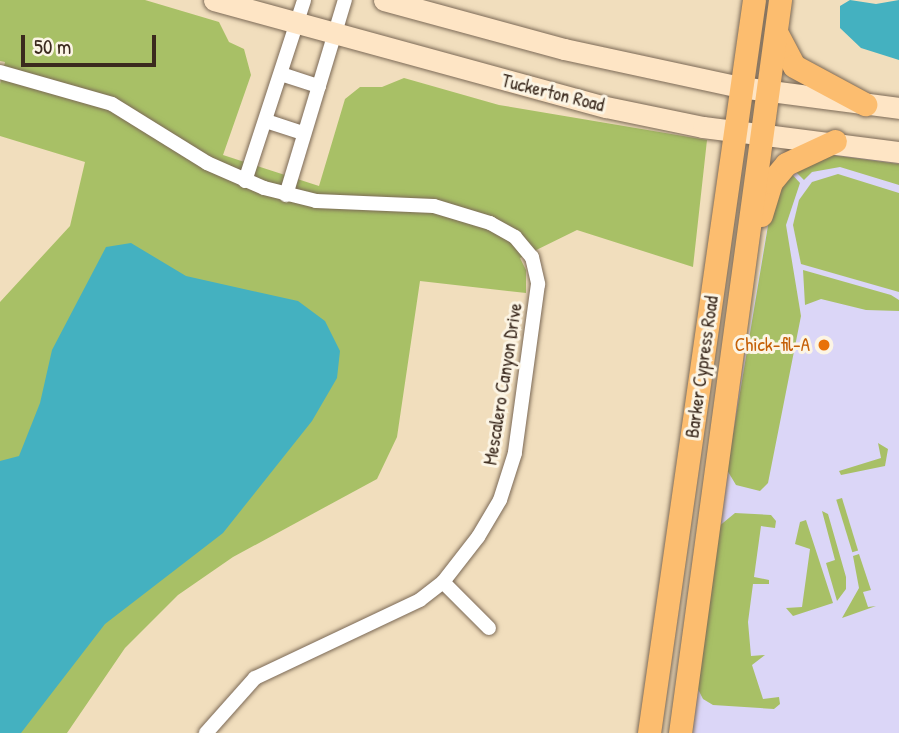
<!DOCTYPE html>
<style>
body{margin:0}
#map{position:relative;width:899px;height:733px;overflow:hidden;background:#f1debd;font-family:"Patrick Hand",sans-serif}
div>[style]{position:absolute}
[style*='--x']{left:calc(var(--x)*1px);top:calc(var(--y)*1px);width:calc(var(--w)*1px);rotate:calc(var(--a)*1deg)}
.built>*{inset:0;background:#dbd6f7}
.green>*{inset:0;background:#a8c066;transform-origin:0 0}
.water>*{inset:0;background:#44b1c0}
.roads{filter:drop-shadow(0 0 2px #7b6956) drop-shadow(0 0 2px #7b6956)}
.minor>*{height:14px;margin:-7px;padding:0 7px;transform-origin:7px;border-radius:7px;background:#fff}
.secondary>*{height:21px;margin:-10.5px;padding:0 10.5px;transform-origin:10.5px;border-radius:10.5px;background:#fee5c5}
.primary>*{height:23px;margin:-11.5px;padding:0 11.5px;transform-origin:11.5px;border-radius:11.5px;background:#fcbd6f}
.dots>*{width:19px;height:19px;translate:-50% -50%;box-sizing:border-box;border:4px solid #fcf5e5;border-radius:50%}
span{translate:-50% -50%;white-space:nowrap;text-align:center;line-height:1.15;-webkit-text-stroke:6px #fcf5e5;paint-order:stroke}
.street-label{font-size:19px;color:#3b2a1e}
.food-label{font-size:19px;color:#c56008}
.right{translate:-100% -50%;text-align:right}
.scale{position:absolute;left:21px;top:35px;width:135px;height:32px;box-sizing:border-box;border:4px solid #3b2a1e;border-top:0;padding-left:9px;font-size:21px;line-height:24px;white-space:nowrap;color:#3b2a1e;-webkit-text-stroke:5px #fcf5e5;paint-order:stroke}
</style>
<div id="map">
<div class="built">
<i style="clip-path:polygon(837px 153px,899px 164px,899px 733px,689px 733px,725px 472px,771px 204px,784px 174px)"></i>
</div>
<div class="green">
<i style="clip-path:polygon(0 0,145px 0,219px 22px,229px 42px,244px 49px,251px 75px,223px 155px,319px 186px,345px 99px,360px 87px,382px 87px,404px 78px,499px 105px,707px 140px,693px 267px,577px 230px,520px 258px,526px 270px,526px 293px,420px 281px,397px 437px,377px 479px,233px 557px,178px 595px,125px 648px,67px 733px,0 733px,0 302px,70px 226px,85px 162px,0 136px,0 84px,5px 62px,0 61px)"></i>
<i style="clip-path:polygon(824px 154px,899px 164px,899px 185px,840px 167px,812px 172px,804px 180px,792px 168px)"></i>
<i style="clip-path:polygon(789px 171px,800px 183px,786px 225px,801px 316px,768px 483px,760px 491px,736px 485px,727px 470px,772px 202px)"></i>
<i style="clip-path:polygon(838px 174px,899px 193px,899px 292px,801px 264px,793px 225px,799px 200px,812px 182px)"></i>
<i style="clip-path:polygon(803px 270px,891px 295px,899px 300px,899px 311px,866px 310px,821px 299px,805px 305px)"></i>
<i style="clip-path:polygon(878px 443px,888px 449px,885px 466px,841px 475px,839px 471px,881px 458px)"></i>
<i style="left:842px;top:498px;width:55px;height:6px;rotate:73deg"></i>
<i style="clip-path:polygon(822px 511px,828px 514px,846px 577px,846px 589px,837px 601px,826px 563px,835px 560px)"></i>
<i style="clip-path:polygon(735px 513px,771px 515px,776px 521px,775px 528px,761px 526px,754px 577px,769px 580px,769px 584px,753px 584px,748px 622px,751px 656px,765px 655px,752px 665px,763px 699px,779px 697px,780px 704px,774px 709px,713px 705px,703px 699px,697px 687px,718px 527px)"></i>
<i style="clip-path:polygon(806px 520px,833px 603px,793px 616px,786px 608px,802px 607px,810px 549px,795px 544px,800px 522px)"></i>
<i style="clip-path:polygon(859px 554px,871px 590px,863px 592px,868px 607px,876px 606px,842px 618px,859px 588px,853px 556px)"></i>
</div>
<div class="water">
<i style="clip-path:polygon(850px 0,876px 4px,899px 0,899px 60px,861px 48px,840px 28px,840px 6px)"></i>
<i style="clip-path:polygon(131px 243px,186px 276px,298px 301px,325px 321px,340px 351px,337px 378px,312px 421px,223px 533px,105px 624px,21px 733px,0 733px,0 461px,19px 456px,40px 403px,52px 350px,106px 247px)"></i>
</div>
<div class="roads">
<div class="minor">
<i style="--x:0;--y:72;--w:116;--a:15.9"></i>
<i style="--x:112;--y:104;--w:112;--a:31.8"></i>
<i style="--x:207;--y:163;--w:62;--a:23.7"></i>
<i style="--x:264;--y:188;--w:54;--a:14"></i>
<i style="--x:316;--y:201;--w:118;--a:2.4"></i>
<i style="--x:434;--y:206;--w:59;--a:16.9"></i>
<i style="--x:490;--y:223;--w:29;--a:29"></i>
<i style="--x:515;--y:237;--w:26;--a:50"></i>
<i style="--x:532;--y:257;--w:28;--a:77"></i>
<i style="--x:538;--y:284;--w:171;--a:97.8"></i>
<i style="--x:515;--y:453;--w:49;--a:107.7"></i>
<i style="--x:500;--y:500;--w:43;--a:120.7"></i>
<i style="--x:478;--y:537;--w:57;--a:127.9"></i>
<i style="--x:443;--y:582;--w:29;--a:142"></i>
<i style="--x:420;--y:600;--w:183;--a:154.7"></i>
<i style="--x:255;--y:678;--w:74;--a:131.7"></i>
<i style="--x:281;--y:74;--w:40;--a:18"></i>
<i style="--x:266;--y:121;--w:39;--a:18"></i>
<i style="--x:245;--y:181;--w:190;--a:-71.9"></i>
<i style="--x:286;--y:195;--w:204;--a:-73.2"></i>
<i style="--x:443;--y:582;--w:65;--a:45"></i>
</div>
<div class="secondary">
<i style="--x:214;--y:0;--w:406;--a:15.3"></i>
<i style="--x:606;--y:107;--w:99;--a:11.7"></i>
<i style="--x:703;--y:127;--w:198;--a:7.3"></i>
<i style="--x:384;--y:0;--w:187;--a:15.2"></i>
<i style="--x:564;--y:49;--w:180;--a:12.2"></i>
<i style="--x:740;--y:87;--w:160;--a:7.5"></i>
</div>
<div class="primary">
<i style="--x:776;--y:32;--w:38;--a:62"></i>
<i style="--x:794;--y:66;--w:81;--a:28.2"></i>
<i style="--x:761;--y:215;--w:34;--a:-73"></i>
<i style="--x:771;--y:182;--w:23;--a:-50"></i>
<i style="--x:786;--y:164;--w:54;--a:-25.1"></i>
<i style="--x:649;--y:733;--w:740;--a:-81.85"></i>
<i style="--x:680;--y:733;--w:740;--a:-82.23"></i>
</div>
</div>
<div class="dots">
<i style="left:824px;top:345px;background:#e8710a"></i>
</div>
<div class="street-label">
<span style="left:553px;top:93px;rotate:14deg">Tuckerton Road</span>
<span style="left:702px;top:367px;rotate:-82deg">Barker Cypress Road</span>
<span style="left:503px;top:384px;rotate:-81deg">Mescalero Canyon Drive</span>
</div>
<div class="food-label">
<span class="right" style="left:810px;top:345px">Chick-fil-A</span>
</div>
<div class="scale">50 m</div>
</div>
